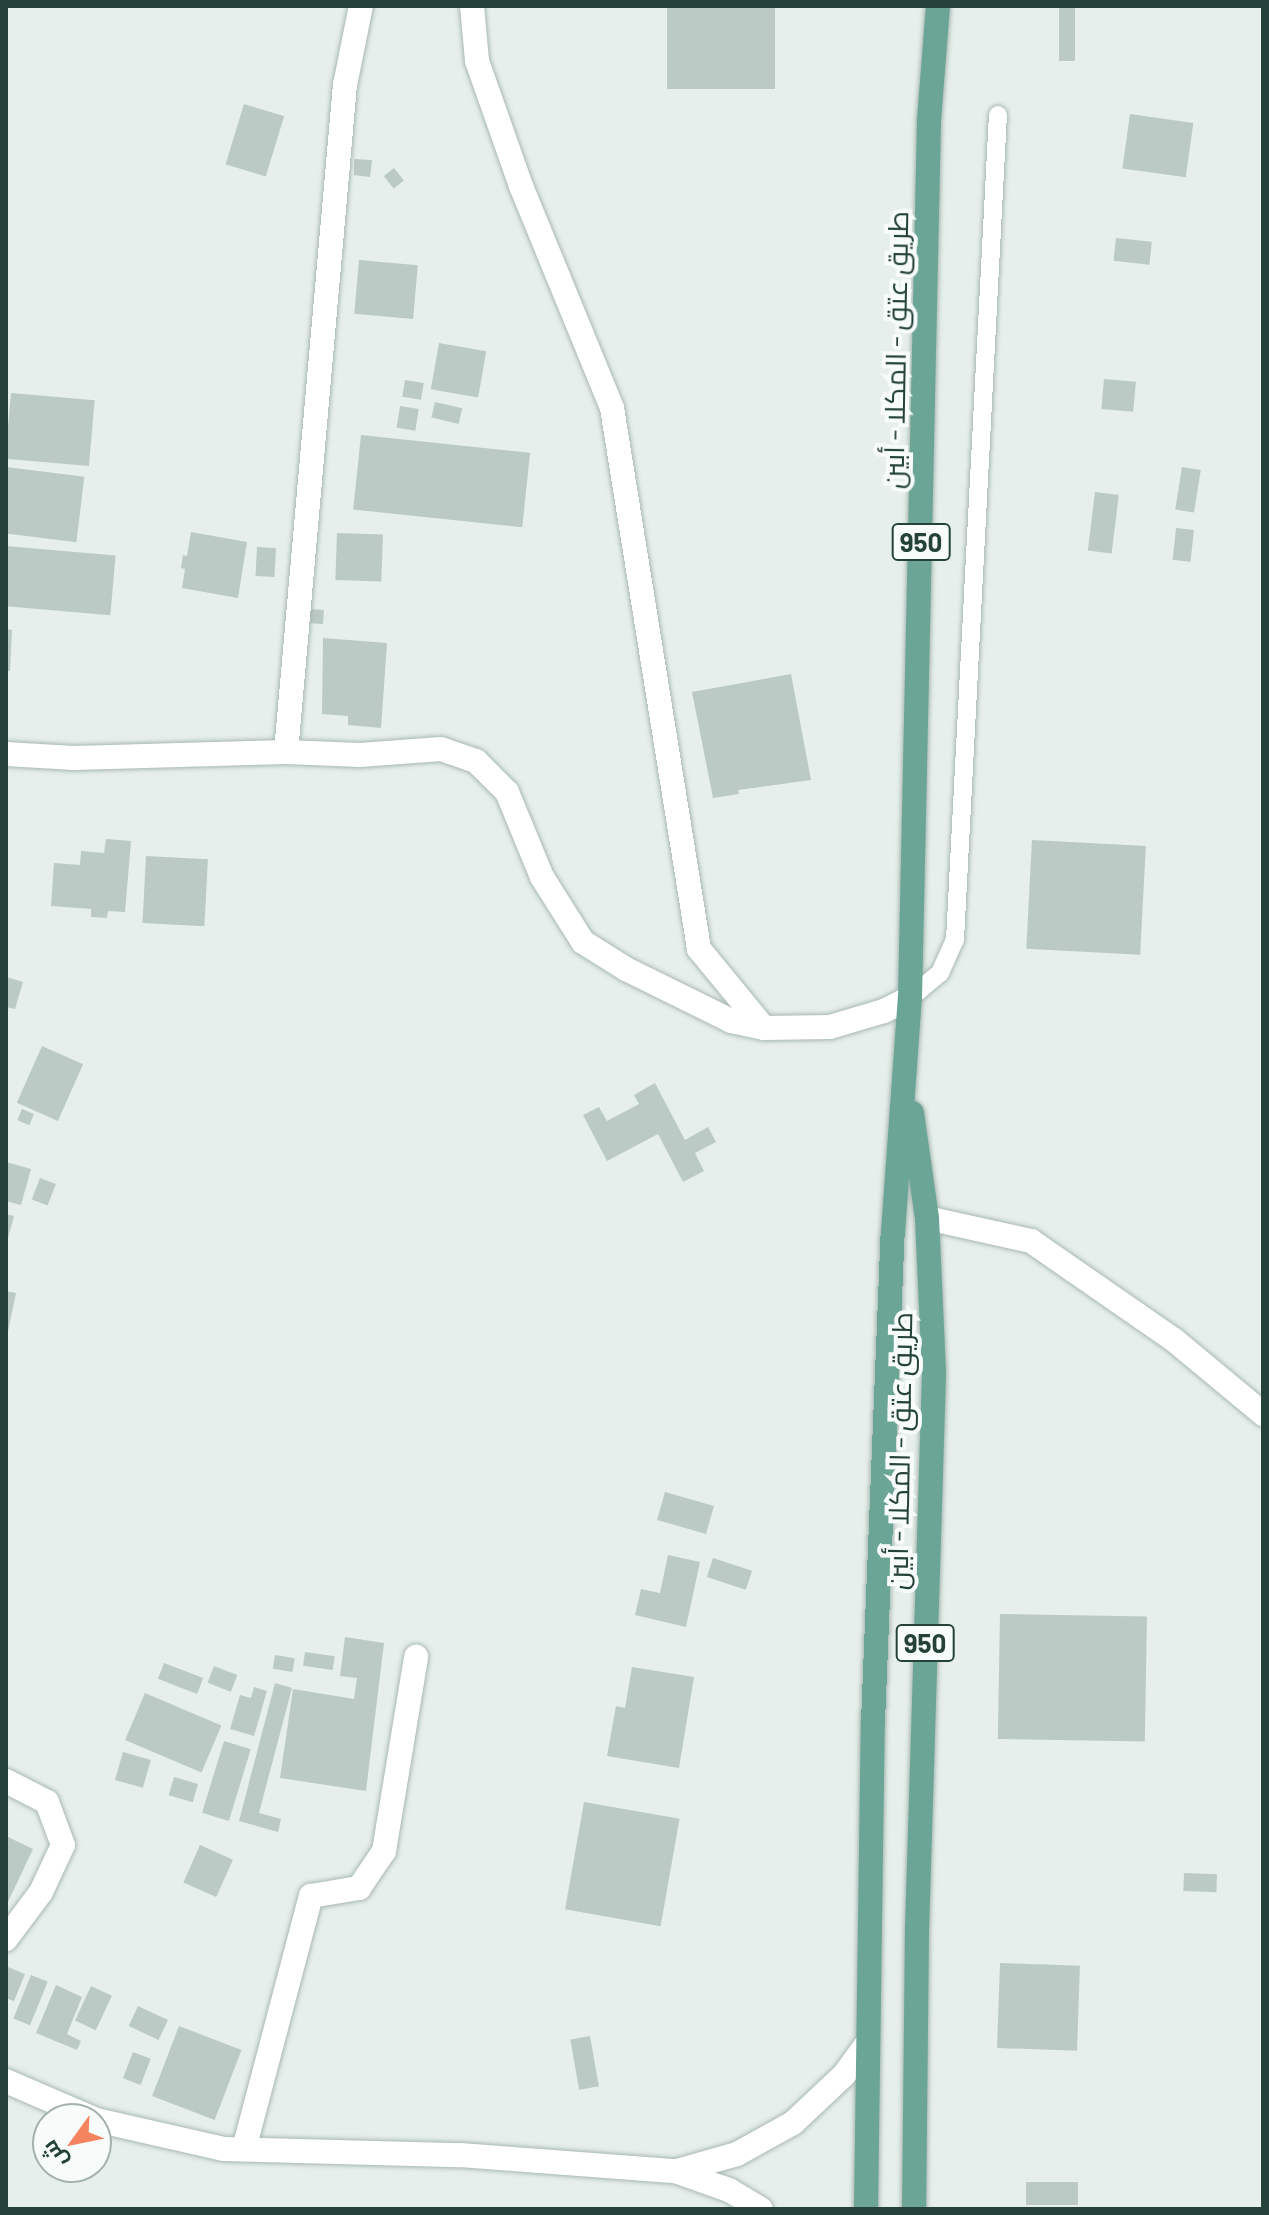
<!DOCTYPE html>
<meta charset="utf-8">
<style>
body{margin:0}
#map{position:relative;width:1269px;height:2215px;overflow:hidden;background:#e6efeb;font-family:Barlow,Cairo,sans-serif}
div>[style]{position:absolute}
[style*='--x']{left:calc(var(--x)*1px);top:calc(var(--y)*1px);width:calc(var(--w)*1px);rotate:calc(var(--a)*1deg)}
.building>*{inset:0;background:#bbcac4;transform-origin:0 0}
.roads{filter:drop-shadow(0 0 2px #a8b8b2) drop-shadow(0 0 2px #a8b8b2)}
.service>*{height:18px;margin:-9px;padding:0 9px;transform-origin:9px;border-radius:9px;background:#fff}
.minor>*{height:24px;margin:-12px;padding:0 12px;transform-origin:12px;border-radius:12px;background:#fff}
.primary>*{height:24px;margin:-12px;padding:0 12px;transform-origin:12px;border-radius:12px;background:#6aa596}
span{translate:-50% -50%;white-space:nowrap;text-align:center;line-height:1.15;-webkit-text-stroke:8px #f7fbf9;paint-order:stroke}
.shield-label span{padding:2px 6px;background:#f7fbf9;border:2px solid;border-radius:6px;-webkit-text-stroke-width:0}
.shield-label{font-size:26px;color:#24423a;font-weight:700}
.street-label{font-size:28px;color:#24423a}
.frame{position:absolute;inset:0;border:8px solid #24423a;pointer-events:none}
.north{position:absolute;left:32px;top:2103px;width:80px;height:80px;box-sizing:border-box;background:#f7fbf9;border:2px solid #a3b1ad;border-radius:50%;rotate:237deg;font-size:22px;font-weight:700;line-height:32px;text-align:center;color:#24423a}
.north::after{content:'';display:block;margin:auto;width:28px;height:36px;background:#f4845f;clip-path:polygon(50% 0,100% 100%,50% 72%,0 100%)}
</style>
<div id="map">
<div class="building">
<i style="left:667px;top:6px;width:108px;height:83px"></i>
<i style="left:1059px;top:6px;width:16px;height:55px"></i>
<i style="left:244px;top:104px;width:42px;height:63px;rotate:17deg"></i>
<i style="left:1130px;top:114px;width:64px;height:55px;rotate:8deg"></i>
<i style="clip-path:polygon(354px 159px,372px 160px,370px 177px,354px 175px)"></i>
<i style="left:394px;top:168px;width:16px;height:13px;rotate:52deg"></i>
<i style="left:1116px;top:238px;width:36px;height:23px;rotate:6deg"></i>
<i style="left:359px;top:260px;width:59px;height:54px;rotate:5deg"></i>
<i style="left:439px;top:343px;width:48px;height:47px;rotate:10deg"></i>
<i style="left:1104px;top:379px;width:32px;height:30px;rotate:5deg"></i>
<i style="left:405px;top:380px;width:19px;height:17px;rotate:9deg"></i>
<i style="left:11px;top:393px;width:84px;height:66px;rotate:5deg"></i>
<i style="left:435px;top:402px;width:28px;height:16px;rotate:13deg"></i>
<i style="left:400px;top:406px;width:19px;height:22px;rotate:9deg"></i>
<i style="left:361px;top:435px;width:170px;height:75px;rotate:6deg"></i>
<i style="left:6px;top:467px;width:79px;height:66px;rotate:7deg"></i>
<i style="left:1182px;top:467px;width:19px;height:43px;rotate:9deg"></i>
<i style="left:1095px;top:492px;width:24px;height:59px;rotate:7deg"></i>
<i style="left:1176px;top:528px;width:18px;height:32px;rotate:6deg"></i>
<i style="clip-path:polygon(191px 532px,247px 542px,238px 598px,182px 588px,185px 569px,181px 568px,183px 555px,187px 556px)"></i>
<i style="left:337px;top:533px;width:46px;height:47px;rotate:2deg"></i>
<i style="left:6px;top:546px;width:110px;height:60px;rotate:5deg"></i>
<i style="left:257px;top:547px;width:19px;height:29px;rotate:3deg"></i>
<i style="left:310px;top:609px;width:14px;height:14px;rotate:4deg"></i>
<i style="clip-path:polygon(6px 629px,12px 630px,10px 671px,6px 671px)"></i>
<i style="clip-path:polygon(323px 638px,387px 643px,381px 728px,348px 725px,348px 716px,322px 714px)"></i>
<i style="clip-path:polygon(791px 674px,811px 780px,738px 790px,739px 794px,713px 798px,692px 692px)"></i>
<i style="clip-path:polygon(106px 839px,131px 841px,125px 912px,108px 911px,107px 918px,91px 917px,91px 909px,51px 906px,54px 863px,80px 865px,81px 851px,104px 853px)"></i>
<i style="left:1032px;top:840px;width:114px;height:109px;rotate:3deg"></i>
<i style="left:146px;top:856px;width:62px;height:67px;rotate:3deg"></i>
<i style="clip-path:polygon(6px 977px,23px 982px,15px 1009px,6px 1007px)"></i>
<i style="left:42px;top:1046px;width:45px;height:62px;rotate:24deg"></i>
<i style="clip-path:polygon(655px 1083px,685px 1140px,708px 1127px,716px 1142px,695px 1153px,704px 1171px,683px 1182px,658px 1134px,607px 1161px,583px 1115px,599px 1107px,607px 1121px,639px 1104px,634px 1095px)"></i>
<i style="left:22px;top:1109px;width:13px;height:12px;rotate:23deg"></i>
<i style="clip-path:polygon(6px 1162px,31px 1169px,21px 1205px,6px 1201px)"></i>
<i style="left:40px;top:1178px;width:17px;height:23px;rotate:21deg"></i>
<i style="clip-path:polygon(6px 1214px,14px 1216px,7px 1242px,6px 1242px)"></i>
<i style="clip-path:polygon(6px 1291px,16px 1293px,7px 1336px,6px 1335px)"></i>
<i style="left:665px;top:1492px;width:51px;height:29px;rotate:16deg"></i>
<i style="clip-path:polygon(668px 1555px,700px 1562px,686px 1627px,635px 1615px,641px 1589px,660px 1593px)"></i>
<i style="left:713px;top:1558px;width:41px;height:20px;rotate:18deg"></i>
<i style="left:1000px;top:1614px;width:147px;height:125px;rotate:1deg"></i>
<i style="clip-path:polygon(345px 1637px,384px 1643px,366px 1791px,280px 1778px,293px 1689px,354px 1699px,357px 1678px,340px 1676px)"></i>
<i style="left:305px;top:1652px;width:30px;height:14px;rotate:8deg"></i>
<i style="left:275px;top:1655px;width:20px;height:14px;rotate:9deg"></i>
<i style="left:164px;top:1663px;width:42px;height:17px;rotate:21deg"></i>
<i style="left:214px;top:1666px;width:25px;height:18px;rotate:21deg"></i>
<i style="clip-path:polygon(632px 1667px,694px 1677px,679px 1768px,607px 1756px,616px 1706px,625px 1708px)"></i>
<i style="clip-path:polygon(275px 1683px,292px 1688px,259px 1813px,281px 1819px,278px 1832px,239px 1821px)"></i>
<i style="clip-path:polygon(254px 1687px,267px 1691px,254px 1736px,230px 1729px,240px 1695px,251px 1698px)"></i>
<i style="left:145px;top:1693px;width:83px;height:51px;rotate:23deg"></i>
<i style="left:224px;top:1741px;width:28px;height:75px;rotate:17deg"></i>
<i style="left:123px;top:1752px;width:29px;height:29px;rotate:16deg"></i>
<i style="left:174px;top:1777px;width:25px;height:19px;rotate:16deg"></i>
<i style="left:584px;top:1802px;width:97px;height:109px;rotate:10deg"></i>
<i style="clip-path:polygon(6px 1836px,33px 1849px,8px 1902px,6px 1901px)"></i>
<i style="left:200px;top:1845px;width:36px;height:41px;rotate:24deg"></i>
<i style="left:1184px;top:1873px;width:33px;height:18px;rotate:2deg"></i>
<i style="left:1000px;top:1963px;width:80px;height:85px;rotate:2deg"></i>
<i style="clip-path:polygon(8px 1967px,25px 1974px,14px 2001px,6px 1998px)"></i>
<i style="left:31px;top:1975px;width:18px;height:47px;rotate:22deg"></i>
<i style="clip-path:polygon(56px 1985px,82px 1997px,67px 2034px,81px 2041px,77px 2050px,36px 2033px)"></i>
<i style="left:91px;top:1986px;width:23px;height:38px;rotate:25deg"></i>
<i style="left:138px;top:2006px;width:33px;height:22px;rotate:25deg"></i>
<i style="left:179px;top:2026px;width:67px;height:75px;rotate:21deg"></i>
<i style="left:590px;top:2036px;width:51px;height:20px;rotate:80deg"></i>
<i style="left:133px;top:2052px;width:19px;height:28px;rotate:21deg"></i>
<i style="left:1026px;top:2182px;width:52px;height:23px"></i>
</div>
<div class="roads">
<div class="service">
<i style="--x:910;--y:998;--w:39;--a:-40"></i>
<i style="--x:940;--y:973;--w:36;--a:-66"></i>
<i style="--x:955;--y:940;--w:826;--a:-87.02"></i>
</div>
<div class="minor">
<i style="--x:472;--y:6;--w:55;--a:84.8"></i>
<i style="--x:477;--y:61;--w:133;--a:70.6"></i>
<i style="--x:521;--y:186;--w:240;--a:67.7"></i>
<i style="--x:612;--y:408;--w:548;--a:80.86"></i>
<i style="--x:699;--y:949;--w:102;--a:50.6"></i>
<i style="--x:286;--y:752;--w:670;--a:-84.95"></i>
<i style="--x:345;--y:85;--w:81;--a:-78.6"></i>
<i style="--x:6;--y:754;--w:68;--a:3.4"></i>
<i style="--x:74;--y:758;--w:212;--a:-1.6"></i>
<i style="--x:286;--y:752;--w:74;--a:2.3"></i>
<i style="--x:360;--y:755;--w:81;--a:-4.2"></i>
<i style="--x:441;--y:749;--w:37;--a:19"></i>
<i style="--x:476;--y:761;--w:44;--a:45"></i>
<i style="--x:507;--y:792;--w:92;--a:67.6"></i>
<i style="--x:542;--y:877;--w:77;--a:57.8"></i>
<i style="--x:583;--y:942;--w:51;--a:32.1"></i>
<i style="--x:626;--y:969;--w:117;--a:26.3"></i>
<i style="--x:731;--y:1021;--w:34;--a:12"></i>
<i style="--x:764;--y:1028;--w:66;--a:-0.9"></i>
<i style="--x:830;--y:1027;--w:56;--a:-16.5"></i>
<i style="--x:884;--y:1011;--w:29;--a:-27"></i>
<i style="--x:927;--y:1218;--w:107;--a:12.5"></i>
<i style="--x:1031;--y:1241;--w:174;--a:34.7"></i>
<i style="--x:1174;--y:1340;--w:116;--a:39.7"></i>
<i style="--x:6;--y:1781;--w:46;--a:27.1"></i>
<i style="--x:47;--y:1802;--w:46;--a:69.6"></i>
<i style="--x:63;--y:1845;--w:52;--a:115.1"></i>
<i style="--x:41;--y:1892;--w:59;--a:126.7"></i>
<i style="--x:6;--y:2081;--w:96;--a:23.4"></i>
<i style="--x:96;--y:2120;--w:131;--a:12.8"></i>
<i style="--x:224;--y:2149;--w:236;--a:1.5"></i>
<i style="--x:460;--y:2155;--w:216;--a:4.3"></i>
<i style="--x:675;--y:2171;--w:57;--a:19.4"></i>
<i style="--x:729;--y:2190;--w:37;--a:31"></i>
<i style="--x:244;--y:2149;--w:262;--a:-75.2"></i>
<i style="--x:311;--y:1896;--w:49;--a:-9.5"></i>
<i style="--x:359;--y:1888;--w:45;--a:-56"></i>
<i style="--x:384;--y:1851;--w:197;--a:-80.6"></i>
<i style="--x:677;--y:2171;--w:62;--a:-15.8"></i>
<i style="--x:737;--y:2154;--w:64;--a:-29"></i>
<i style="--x:793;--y:2123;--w:70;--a:-43.3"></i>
<i style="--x:844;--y:2075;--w:39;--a:-54"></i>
</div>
<div class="primary">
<i style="--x:912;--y:1113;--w:106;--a:81.9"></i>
<i style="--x:927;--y:1218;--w:156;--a:87.4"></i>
<i style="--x:934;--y:1374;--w:555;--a:91.75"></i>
<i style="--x:917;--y:1929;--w:280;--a:90.6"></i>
<i style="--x:866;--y:2209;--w:487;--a:-89.2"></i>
<i style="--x:873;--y:1722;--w:489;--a:-87.7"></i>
<i style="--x:893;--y:1233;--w:236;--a:-85.9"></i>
<i style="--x:910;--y:998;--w:878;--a:-88.76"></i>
<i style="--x:929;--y:120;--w:114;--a:-85.5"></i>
</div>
</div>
<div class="shield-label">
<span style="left:921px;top:542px">950</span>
<span style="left:925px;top:1643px">950</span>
</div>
<div class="street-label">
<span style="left:895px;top:350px;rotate:-89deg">طريق عتق - المكلا - أبين</span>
<span style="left:899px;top:1451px;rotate:-89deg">طريق عتق - المكلا - أبين</span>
</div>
<div class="frame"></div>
<div class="north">ش</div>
</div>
